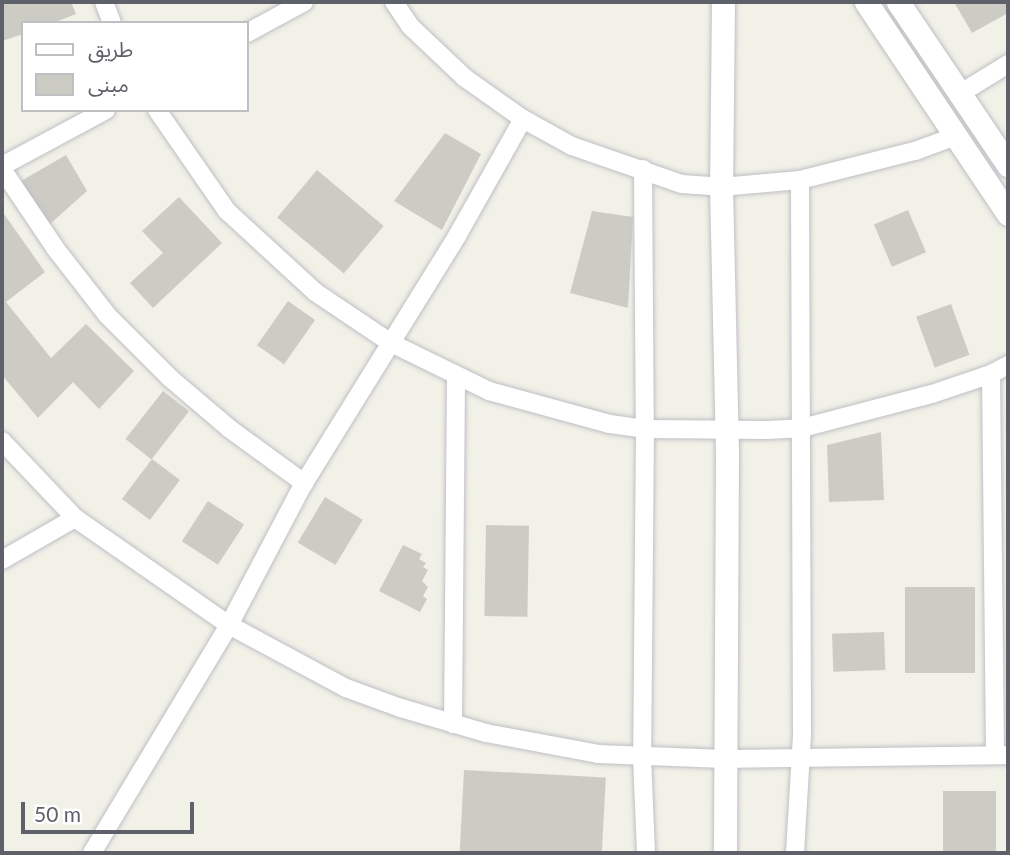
<!DOCTYPE html>
<meta charset="utf-8">
<style>
body{margin:0}
#map{position:relative;width:1010px;height:855px;overflow:hidden;background:#f2f1e7;font-family:Lato,"Noto Sans Arabic",sans-serif}
div>[style]{position:absolute}
[style*='--x']{left:calc(var(--x)*1px);top:calc(var(--y)*1px);width:calc(var(--w)*1px);rotate:calc(var(--a)*1deg)}
.building>*{inset:0;background:#cdccc4;transform-origin:0 0}
.roads{filter:drop-shadow(0 0 2px #bebfc6) drop-shadow(0 0 2px #bebfc6)}
.minor>*{height:18px;margin:-9px;padding:0 9px;transform-origin:9px;border-radius:9px;background:#fff}
.tertiary>*{height:23px;margin:-11.5px;padding:0 11.5px;transform-origin:11.5px;border-radius:11.5px;background:#fff}
span{translate:-50% -50%;white-space:nowrap;text-align:center;line-height:1.15;-webkit-text-stroke:5px #fff;paint-order:stroke}
.frame{position:absolute;inset:0;border:4px solid #5e6169;pointer-events:none}
.legend{position:absolute;left:21px;top:21px;width:228px;height:91px;box-sizing:border-box;background:#fff;border:2px solid #bfc0c3;margin:0;padding:9px 12px;list-style:none;font-size:21px;color:#5e6169}
.legend li{display:flex;align-items:center;gap:14px;height:35px}
.legend b{width:35px;border:2px solid #bfc0c3}
.scale{position:absolute;left:21px;top:802px;width:173px;height:32px;box-sizing:border-box;border:4px solid #5e6169;border-top:0;padding-left:9px;font-size:21px;line-height:24px;white-space:nowrap;color:#5e6169;-webkit-text-stroke:5px #fff;paint-order:stroke}
</style>
<div id="map">
<div class="building">
<i style="clip-path:polygon(12px 2px,71px 2px,76px 14px,53px 23px,23px 23px,23px 34px,2px 41px,2px 5px)"></i>
<i style="clip-path:polygon(954px 2px,1008px 2px,1008px 13px,972px 33px)"></i>
<i style="clip-path:polygon(445px 133px,481px 154px,442px 230px,394px 201px)"></i>
<i style="clip-path:polygon(66px 155px,87px 191px,50px 224px,21px 181px)"></i>
<i style="left:317px;top:170px;width:87px;height:62px;rotate:40deg"></i>
<i style="clip-path:polygon(179px 197px,222px 243px,153px 308px,130px 283px,163px 253px,142px 231px)"></i>
<i style="left:908px;top:210px;width:46px;height:37px;rotate:67deg"></i>
<i style="clip-path:polygon(592px 211px,633px 217px,628px 308px,570px 293px)"></i>
<i style="clip-path:polygon(4px 214px,45px 272px,6px 302px,51px 358px,86px 324px,134px 371px,99px 409px,73px 382px,38px 418px,2px 375px)"></i>
<i style="left:288px;top:301px;width:33px;height:54px;rotate:35deg"></i>
<i style="left:951px;top:304px;width:54px;height:37px;rotate:70deg"></i>
<i style="left:163px;top:391px;width:33px;height:61px;rotate:38deg"></i>
<i style="clip-path:polygon(881px 432px,884px 500px,829px 502px,827px 445px)"></i>
<i style="left:152px;top:459px;width:35px;height:50px;rotate:37deg"></i>
<i style="left:325px;top:497px;width:44px;height:53px;rotate:31deg"></i>
<i style="left:208px;top:501px;width:43px;height:48px;rotate:33deg"></i>
<i style="left:486px;top:525px;width:43px;height:91px;rotate:1deg"></i>
<i style="clip-path:polygon(403px 545px,422px 554px,419px 559px,426px 563px,423px 567px,428px 570px,422px 581px,428px 587px,423px 596px,427px 599px,420px 612px,379px 591px)"></i>
<i style="left:905px;top:587px;width:70px;height:86px"></i>
<i style="left:884px;top:632px;width:38px;height:52px;rotate:88deg"></i>
<i style="left:464px;top:770px;width:142px;height:83px;rotate:3deg"></i>
<i style="left:943px;top:791px;width:53px;height:62px"></i>
</div>
<div class="roads">
<div class="minor">
<i style="--x:104;--y:2;--w:22;--a:69"></i>
<i style="--x:394;--y:2;--w:29;--a:56"></i>
<i style="--x:410;--y:26;--w:76;--a:43.4"></i>
<i style="--x:465;--y:78;--w:71;--a:35.3"></i>
<i style="--x:523;--y:119;--w:56;--a:28.9"></i>
<i style="--x:572;--y:146;--w:116;--a:19.1"></i>
<i style="--x:682;--y:184;--w:39;--a:4"></i>
<i style="--x:721;--y:187;--w:79;--a:-5.1"></i>
<i style="--x:800;--y:180;--w:119;--a:-14.2"></i>
<i style="--x:915;--y:151;--w:44;--a:-20.1"></i>
<i style="--x:247;--y:33;--w:65;--a:-28.5"></i>
<i style="--x:961;--y:93;--w:55;--a:-31.7"></i>
<i style="--x:157;--y:110;--w:123;--a:55.3"></i>
<i style="--x:227;--y:211;--w:120;--a:42.6"></i>
<i style="--x:315;--y:292;--w:92;--a:33.9"></i>
<i style="--x:391;--y:343;--w:109;--a:26.1"></i>
<i style="--x:489;--y:391;--w:125;--a:15.3"></i>
<i style="--x:610;--y:424;--w:35;--a:8"></i>
<i style="--x:645;--y:429;--w:122;--a:0.5"></i>
<i style="--x:767;--y:430;--w:35;--a:-3"></i>
<i style="--x:802;--y:428;--w:134;--a:-14.7"></i>
<i style="--x:932;--y:394;--w:62;--a:-18.7"></i>
<i style="--x:2;--y:166;--w:118;--a:-28.3"></i>
<i style="--x:2;--y:169;--w:95;--a:56.1"></i>
<i style="--x:55;--y:248;--w:86;--a:52.1"></i>
<i style="--x:108;--y:316;--w:88;--a:45"></i>
<i style="--x:170;--y:378;--w:79;--a:40.4"></i>
<i style="--x:230;--y:429;--w:92;--a:36.1"></i>
<i style="--x:643;--y:169;--w:260;--a:89.6"></i>
<i style="--x:645;--y:429;--w:328;--a:90.5"></i>
<i style="--x:642;--y:757;--w:96;--a:87.6"></i>
<i style="--x:2;--y:441;--w:106;--a:46.5"></i>
<i style="--x:75;--y:518;--w:188;--a:34.8"></i>
<i style="--x:229;--y:625;--w:133;--a:28.3"></i>
<i style="--x:346;--y:688;--w:59;--a:20"></i>
<i style="--x:401;--y:708;--w:89;--a:16.4"></i>
<i style="--x:486;--y:733;--w:114;--a:10.6"></i>
<i style="--x:598;--y:754;--w:126;--a:2.3"></i>
<i style="--x:724;--y:759;--w:284;--a:-0.8"></i>
<i style="--x:2;--y:560;--w:84;--a:-29.9"></i>
<i style="--x:453;--y:724;--w:346;--a:-89.5"></i>
<i style="--x:995;--y:755;--w:381;--a:-90.6"></i>
<i style="--x:991;--y:374;--w:19;--a:-28"></i>
<i style="--x:92;--y:853;--w:266;--a:-59"></i>
<i style="--x:229;--y:625;--w:161;--a:-62.2"></i>
<i style="--x:304;--y:483;--w:291;--a:-58.2"></i>
<i style="--x:457;--y:236;--w:134;--a:-60.6"></i>
<i style="--x:795;--y:853;--w:119;--a:-86.6"></i>
<i style="--x:802;--y:734;--w:554;--a:-90.21"></i>
</div>
<div class="tertiary">
<i style="--x:723;--y:2;--w:185;--a:90.6"></i>
<i style="--x:721;--y:187;--w:271;--a:88.7"></i>
<i style="--x:727;--y:458;--w:395;--a:90.3"></i>
<i style="--x:866;--y:2;--w:255;--a:56.2"></i>
<i style="--x:898;--y:2;--w:197;--a:56"></i>
</div>
</div>
<div class="frame"></div>
<ul class="legend">
<li><b style="height:9px;background:#fff"></b>طريق</li>
<li><b style="height:19px;background:#cdccc4"></b>مبنى</li>
</ul>
<div class="scale">50 m</div>
</div>
